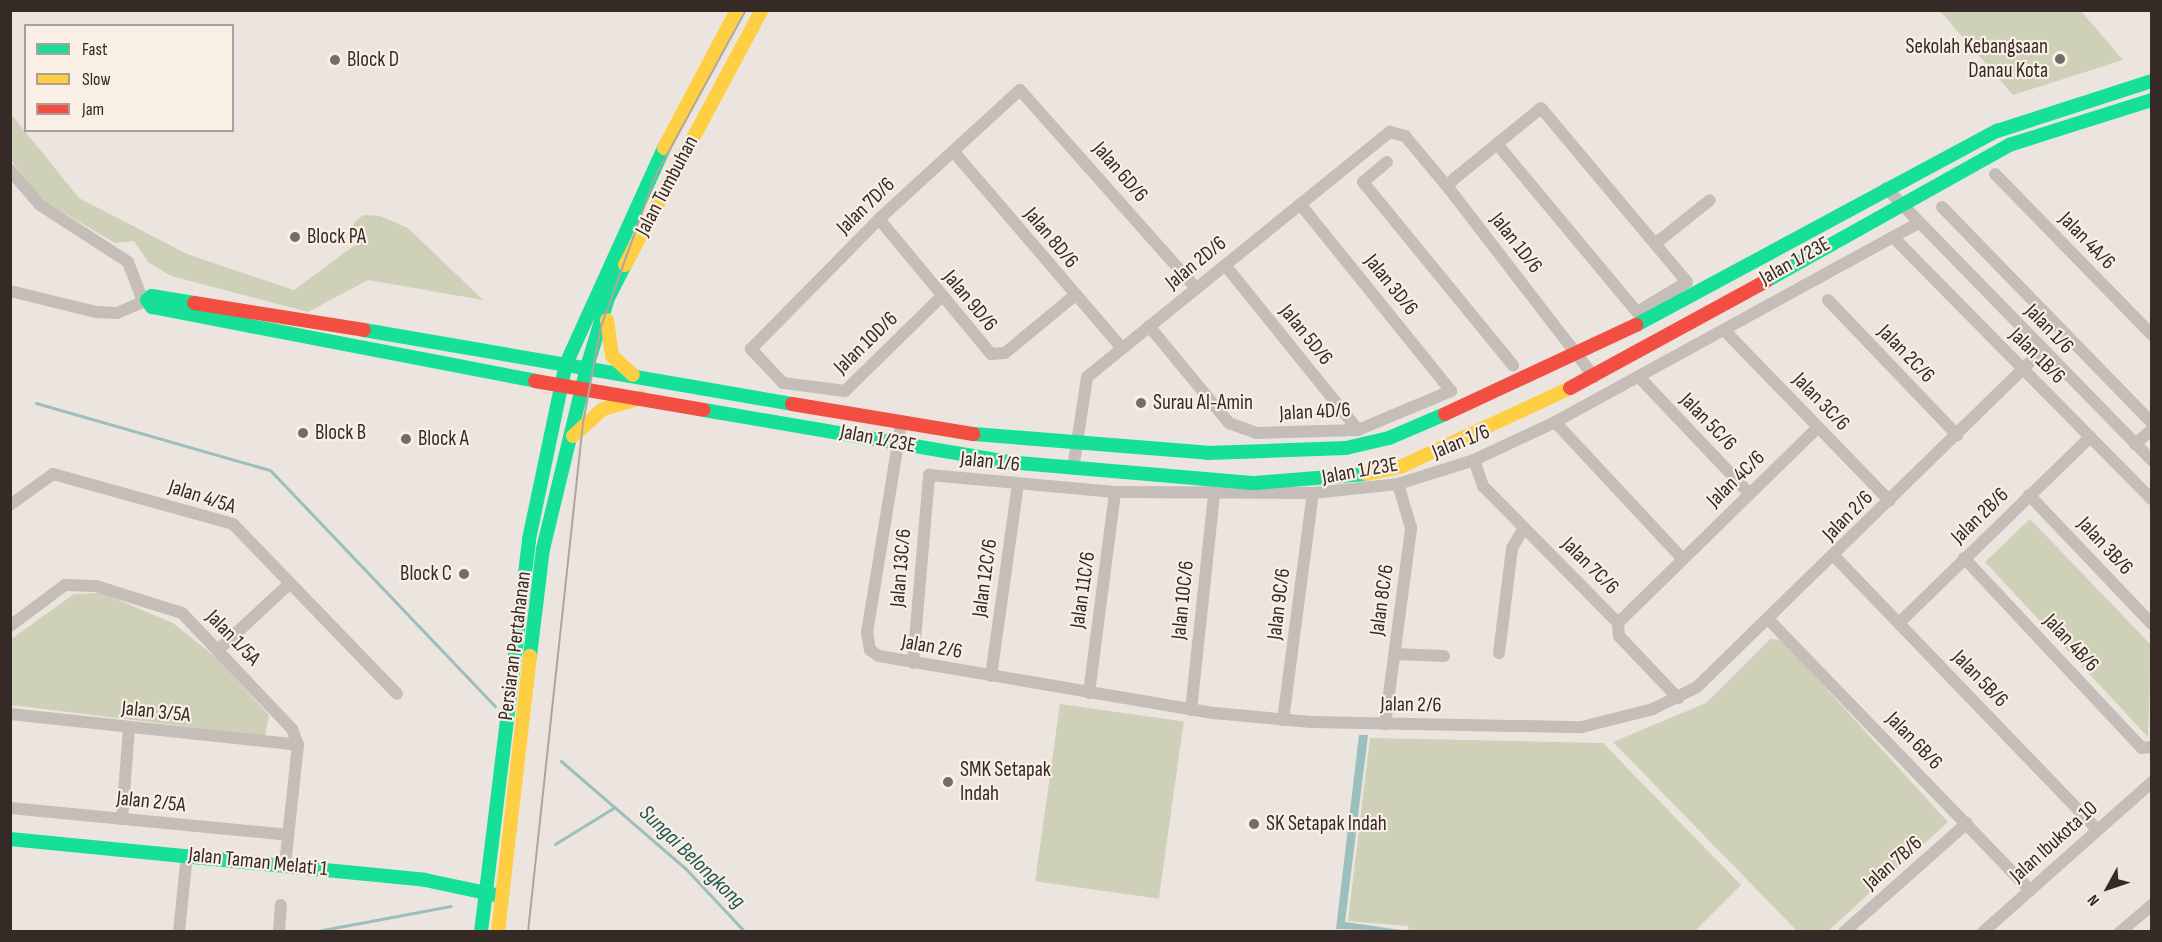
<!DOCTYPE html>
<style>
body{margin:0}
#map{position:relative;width:2162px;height:942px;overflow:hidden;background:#ece5df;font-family:"Sofia Sans Condensed",sans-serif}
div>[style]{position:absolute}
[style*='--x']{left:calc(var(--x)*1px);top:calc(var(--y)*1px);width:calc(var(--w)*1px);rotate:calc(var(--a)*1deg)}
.green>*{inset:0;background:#ced1b8;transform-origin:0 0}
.water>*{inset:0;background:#9bbfbc}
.stream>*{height:3px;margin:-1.5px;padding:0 1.5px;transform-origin:1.5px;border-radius:1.5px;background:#9bbfbc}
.street>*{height:12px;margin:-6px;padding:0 6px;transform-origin:6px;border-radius:6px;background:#c5bdb8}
.fast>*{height:14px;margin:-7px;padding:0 7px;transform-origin:7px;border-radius:7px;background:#16e098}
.slow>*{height:14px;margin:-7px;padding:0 7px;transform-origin:7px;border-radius:7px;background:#ffcf43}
.jam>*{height:14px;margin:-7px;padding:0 7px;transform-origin:7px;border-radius:7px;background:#f24e42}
.tram>*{height:1.5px;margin:-0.75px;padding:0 0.75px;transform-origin:0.75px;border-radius:0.75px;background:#aca6a2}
.dots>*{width:16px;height:16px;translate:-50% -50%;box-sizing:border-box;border:3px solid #f9efe5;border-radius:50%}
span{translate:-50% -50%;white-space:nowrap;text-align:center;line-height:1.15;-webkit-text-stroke:4.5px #f9efe5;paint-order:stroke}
.poi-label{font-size:21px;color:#352a26}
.right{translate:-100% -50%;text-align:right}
.left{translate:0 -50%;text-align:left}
.street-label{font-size:21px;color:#352a26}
.water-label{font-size:22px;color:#1c5757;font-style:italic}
.frame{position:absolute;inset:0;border:12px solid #352a26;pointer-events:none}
.legend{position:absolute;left:24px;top:24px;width:210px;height:108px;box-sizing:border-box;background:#f9efe5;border:2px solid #aba099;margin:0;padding:8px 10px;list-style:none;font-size:18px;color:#352a26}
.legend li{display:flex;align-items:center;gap:12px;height:30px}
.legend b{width:30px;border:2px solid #aba099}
.north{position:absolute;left:2078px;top:858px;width:60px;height:60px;-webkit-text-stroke:4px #f9efe5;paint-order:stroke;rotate:230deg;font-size:16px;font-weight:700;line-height:24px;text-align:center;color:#352a26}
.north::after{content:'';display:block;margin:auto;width:21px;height:27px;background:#352a26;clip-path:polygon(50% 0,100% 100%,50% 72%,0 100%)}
</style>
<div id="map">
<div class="green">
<i style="clip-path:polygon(1940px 11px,2081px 11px,2123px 60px,2013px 95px)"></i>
<i style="clip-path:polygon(11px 114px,79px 198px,187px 254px,294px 290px,359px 242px,353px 224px,363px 215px,380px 216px,408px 228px,483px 300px,368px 280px,308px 312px,171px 276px,148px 262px,134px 241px,115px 243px,42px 200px,11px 160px)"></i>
<i style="clip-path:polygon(2030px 519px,2151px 645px,2148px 737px,1985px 562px)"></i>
<i style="clip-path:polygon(102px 593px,173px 623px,218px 659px,269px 715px,265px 736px,11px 705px,10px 640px,74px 594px)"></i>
<i style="clip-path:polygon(1770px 639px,1782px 640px,1948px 822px,1828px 931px,1797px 931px,1613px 742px,1706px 703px)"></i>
<i style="left:1060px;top:704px;width:125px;height:179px;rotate:8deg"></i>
<i style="clip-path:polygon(1370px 738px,1603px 743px,1741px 885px,1695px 931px,1409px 932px,1408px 926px,1348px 921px)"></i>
</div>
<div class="water">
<i style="clip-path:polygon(1359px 735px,1368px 735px,1345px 922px,1408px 931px,1336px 929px)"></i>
</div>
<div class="stream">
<i style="--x:36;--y:403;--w:243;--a:16"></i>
<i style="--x:270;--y:470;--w:326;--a:46.4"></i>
<i style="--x:561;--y:761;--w:165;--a:40.8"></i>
<i style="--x:686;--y:869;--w:86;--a:46.9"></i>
<i style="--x:555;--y:844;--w:70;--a:-31.7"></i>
<i style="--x:312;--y:932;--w:141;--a:-10.6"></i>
</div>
<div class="street">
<i style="--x:953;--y:151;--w:260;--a:49.4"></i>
<i style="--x:1387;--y:162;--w:31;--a:140"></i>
<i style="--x:1363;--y:182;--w:237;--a:50.7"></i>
<i style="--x:10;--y:170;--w:46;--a:49.4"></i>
<i style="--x:40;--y:205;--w:105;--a:32.9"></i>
<i style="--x:128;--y:262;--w:40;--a:69"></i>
<i style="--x:1995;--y:174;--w:225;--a:45.7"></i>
<i style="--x:1447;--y:186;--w:10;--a:-45"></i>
<i style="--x:1454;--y:179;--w:112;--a:-39.2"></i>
<i style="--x:1541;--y:108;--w:227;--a:50"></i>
<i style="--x:1687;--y:282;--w:58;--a:149"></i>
<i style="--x:1637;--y:312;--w:219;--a:-129.8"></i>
<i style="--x:1886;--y:188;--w:381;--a:45.7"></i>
<i style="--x:1942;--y:207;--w:301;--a:45.8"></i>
<i style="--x:879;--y:219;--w:175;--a:50.3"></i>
<i style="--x:991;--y:354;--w:14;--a:-4"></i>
<i style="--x:1005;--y:353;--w:89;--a:-39.6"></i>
<i style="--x:1895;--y:239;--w:366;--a:45.4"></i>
<i style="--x:1655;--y:244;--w:70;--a:-38.7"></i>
<i style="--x:1225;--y:265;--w:212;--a:51.1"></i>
<i style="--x:10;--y:291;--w:89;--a:13.7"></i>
<i style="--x:96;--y:312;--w:21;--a:3"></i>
<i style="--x:117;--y:313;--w:33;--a:-23"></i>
<i style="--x:941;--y:297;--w:134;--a:135.6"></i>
<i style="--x:845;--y:391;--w:63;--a:-172.6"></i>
<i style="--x:783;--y:383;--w:47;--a:-133.3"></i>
<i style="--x:751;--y:349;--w:182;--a:-45.4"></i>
<i style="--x:879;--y:219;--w:191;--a:-42.5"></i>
<i style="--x:1020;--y:90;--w:265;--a:48.4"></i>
<i style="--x:1828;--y:300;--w:187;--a:46.3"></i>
<i style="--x:1149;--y:326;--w:126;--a:50.5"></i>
<i style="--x:1229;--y:423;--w:29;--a:20"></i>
<i style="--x:1256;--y:433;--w:102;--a:-1.7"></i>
<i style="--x:1358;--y:430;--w:101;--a:-22.8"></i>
<i style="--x:1451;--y:391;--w:240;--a:-128.9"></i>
<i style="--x:1724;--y:330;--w:238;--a:45.9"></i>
<i style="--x:1639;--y:377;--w:160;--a:46.5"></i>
<i style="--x:1555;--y:422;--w:186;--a:47"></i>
<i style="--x:901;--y:425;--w:210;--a:99.3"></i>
<i style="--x:867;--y:632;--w:18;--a:81"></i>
<i style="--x:870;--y:650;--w:11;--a:34"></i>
<i style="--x:879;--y:656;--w:340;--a:9.7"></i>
<i style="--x:1214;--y:713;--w:97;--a:5.3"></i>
<i style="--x:1311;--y:722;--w:271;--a:1.1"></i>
<i style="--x:1582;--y:727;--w:73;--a:-14.2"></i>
<i style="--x:1653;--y:709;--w:49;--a:-26.6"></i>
<i style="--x:1697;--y:687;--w:482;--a:-44.3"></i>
<i style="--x:2135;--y:444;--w:23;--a:-41"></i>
<i style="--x:1474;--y:460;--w:28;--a:71"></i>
<i style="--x:1483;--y:486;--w:192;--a:45.4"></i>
<i style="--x:1618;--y:623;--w:13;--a:86"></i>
<i style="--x:1619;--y:636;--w:86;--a:46.4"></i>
<i style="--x:1073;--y:469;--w:93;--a:-81.3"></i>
<i style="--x:1087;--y:377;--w:390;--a:-39"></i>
<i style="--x:1390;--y:132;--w:16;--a:15"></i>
<i style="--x:1405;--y:136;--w:65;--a:50"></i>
<i style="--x:1447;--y:186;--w:241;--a:52.4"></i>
<i style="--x:2029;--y:495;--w:178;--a:46.4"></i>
<i style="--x:10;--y:505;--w:53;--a:-35.8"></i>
<i style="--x:53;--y:474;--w:187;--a:15.5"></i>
<i style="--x:233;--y:524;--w:236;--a:46"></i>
<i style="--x:1835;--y:557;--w:378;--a:46.1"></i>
<i style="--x:1964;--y:558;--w:260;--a:46.9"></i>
<i style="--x:2142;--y:748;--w:10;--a:-6"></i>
<i style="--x:1769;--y:620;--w:376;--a:46"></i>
<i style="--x:1618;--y:623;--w:280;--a:-44.4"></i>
<i style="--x:1899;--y:623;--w:267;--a:-44.2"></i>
<i style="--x:10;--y:626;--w:69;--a:-36.7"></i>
<i style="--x:65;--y:585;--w:31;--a:2"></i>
<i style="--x:96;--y:586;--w:90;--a:17.4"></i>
<i style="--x:182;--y:613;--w:160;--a:46.5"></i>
<i style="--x:292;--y:729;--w:17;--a:69"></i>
<i style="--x:298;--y:745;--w:120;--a:96.2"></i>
<i style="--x:218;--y:650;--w:98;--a:-42.9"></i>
<i style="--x:1499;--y:653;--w:106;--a:-82.9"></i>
<i style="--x:1512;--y:548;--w:23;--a:-59"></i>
<i style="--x:1394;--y:654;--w:50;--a:2.3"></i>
<i style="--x:913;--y:663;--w:189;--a:-85.1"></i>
<i style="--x:929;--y:475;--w:187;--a:5.2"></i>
<i style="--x:1115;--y:492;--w:198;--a:0.3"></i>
<i style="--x:1313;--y:493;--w:85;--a:-6"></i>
<i style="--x:1398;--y:484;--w:80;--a:-17.5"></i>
<i style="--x:1474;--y:460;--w:89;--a:-25.1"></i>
<i style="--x:1555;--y:422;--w:415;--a:-28.7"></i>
<i style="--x:991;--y:676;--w:193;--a:-82"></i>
<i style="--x:1089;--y:693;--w:203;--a:-82.6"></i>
<i style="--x:1191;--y:710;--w:218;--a:-83.9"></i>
<i style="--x:10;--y:714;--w:290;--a:6.1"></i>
<i style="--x:1283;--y:720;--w:229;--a:-82.5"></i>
<i style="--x:1385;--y:724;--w:198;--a:-82.4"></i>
<i style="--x:1411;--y:528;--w:46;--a:-106.5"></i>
<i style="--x:10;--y:808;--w:279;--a:5.5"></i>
<i style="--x:122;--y:819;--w:90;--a:-85.6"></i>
<i style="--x:179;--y:932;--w:77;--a:-84.1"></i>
<i style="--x:279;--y:932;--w:27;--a:-86"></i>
<i style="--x:1844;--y:932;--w:164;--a:-41.5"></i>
<i style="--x:1983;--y:932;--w:226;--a:-41.6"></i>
<i style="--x:2120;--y:932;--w:42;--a:-40.2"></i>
</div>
<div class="fast">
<i style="--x:1766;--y:281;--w:278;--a:-29.2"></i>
<i style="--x:2009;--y:145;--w:150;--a:-17.5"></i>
<i style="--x:194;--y:303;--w:43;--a:-170.5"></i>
<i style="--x:152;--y:296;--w:6;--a:141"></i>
<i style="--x:147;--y:300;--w:9;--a:54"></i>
<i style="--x:152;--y:307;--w:390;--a:10.9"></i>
<i style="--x:1636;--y:325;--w:410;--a:-28.3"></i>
<i style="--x:1997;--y:131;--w:163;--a:-17.9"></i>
<i style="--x:364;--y:330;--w:434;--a:9.8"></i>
<i style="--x:704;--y:410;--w:308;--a:9.7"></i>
<i style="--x:1008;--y:462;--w:248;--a:4.9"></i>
<i style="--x:1255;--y:483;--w:111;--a:-4.6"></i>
<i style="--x:974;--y:434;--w:235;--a:4.6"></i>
<i style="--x:1208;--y:453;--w:138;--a:-2.1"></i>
<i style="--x:1346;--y:448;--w:44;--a:-13.1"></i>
<i style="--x:1389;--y:438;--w:61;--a:-23.2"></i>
<i style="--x:530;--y:656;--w:108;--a:-83.1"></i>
<i style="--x:543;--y:549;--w:187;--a:-76.4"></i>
<i style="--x:587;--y:367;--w:72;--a:-73.1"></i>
<i style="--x:608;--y:298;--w:37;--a:-63"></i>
<i style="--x:10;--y:839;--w:417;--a:5.6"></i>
<i style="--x:425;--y:880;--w:73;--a:11.9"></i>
<i style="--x:481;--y:932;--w:396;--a:-83"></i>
<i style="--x:529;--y:539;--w:179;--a:-78.1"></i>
<i style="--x:566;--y:364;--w:237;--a:-65.6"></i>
</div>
<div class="slow">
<i style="--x:664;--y:148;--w:156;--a:-62.1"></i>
<i style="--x:625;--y:265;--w:289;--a:-61.8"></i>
<i style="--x:607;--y:320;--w:36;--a:82"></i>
<i style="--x:612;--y:356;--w:28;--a:42"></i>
<i style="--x:573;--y:436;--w:40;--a:-42"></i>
<i style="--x:603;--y:409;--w:40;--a:-16"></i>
<i style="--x:1366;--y:474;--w:35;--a:-12"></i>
<i style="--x:1400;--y:467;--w:187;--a:-24.9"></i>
<i style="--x:498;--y:932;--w:278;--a:-83.4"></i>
</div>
<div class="jam">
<i style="--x:194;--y:303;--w:172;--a:9"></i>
<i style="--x:535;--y:381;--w:171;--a:9.7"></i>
<i style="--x:1570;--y:388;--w:223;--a:-28.6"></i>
<i style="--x:792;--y:404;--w:184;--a:9.4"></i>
<i style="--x:1445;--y:414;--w:211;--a:-25"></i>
</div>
<div class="tram">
<i style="--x:528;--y:932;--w:512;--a:-83.83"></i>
<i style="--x:583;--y:423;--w:98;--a:-79.4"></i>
<i style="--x:601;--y:327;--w:159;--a:-70.2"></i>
<i style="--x:655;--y:177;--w:190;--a:-61.4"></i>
</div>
<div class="dots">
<i style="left:2060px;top:59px;background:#756b67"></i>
<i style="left:335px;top:60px;background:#756b67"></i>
<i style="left:295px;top:237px;background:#756b67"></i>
<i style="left:1141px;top:403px;background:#756b67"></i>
<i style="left:303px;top:433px;background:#756b67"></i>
<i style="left:406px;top:439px;background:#756b67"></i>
<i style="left:464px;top:574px;background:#756b67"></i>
<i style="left:948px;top:782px;background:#756b67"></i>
<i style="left:1254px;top:824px;background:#756b67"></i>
</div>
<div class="poi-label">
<span class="right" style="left:2048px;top:59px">Sekolah Kebangsaan<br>Danau Kota</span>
<span class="left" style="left:347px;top:60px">Block D</span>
<span class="left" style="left:307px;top:237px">Block PA</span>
<span class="left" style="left:1153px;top:403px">Surau Al-Amin</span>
<span class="left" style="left:315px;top:433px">Block B</span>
<span class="left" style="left:418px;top:439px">Block A</span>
<span class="right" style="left:452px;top:574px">Block C</span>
<span class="left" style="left:960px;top:782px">SMK Setapak<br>Indah</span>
<span class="left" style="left:1266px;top:824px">SK Setapak Indah</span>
</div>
<div class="street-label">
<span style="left:1120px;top:172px;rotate:49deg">Jalan 6D/6</span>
<span style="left:667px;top:186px;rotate:-62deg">Jalan Tumbuhan</span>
<span style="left:866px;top:206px;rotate:-44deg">Jalan 7D/6</span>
<span style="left:1051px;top:238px;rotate:50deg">Jalan 8D/6</span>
<span style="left:2087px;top:241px;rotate:46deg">Jalan 4A/6</span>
<span style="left:1516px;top:243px;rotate:52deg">Jalan 1D/6</span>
<span style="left:1795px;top:261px;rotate:-29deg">Jalan 1/23E</span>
<span style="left:1196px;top:263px;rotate:-39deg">Jalan 2D/6</span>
<span style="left:1391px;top:285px;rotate:51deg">Jalan 3D/6</span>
<span style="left:970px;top:301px;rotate:50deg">Jalan 9D/6</span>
<span style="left:2049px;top:329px;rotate:46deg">Jalan 1/6</span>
<span style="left:1306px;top:335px;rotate:51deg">Jalan 5D/6</span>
<span style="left:866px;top:343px;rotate:-44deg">Jalan 10D/6</span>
<span style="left:1906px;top:354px;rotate:46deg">Jalan 2C/6</span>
<span style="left:2037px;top:356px;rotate:45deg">Jalan 1B/6</span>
<span style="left:1821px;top:402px;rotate:46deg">Jalan 3C/6</span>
<span style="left:1315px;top:412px;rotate:-3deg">Jalan 4D/6</span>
<span style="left:1708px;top:422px;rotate:46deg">Jalan 5C/6</span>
<span style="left:878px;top:439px;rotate:11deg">Jalan 1/23E</span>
<span style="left:1461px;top:442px;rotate:-22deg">Jalan 1/6</span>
<span style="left:990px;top:462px;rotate:6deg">Jalan 1/6</span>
<span style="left:1360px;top:471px;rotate:-10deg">Jalan 1/23E</span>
<span style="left:1736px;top:479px;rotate:-44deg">Jalan 4C/6</span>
<span style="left:202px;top:497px;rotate:18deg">Jalan 4/5A</span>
<span style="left:1848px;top:516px;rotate:-45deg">Jalan 2/6</span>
<span style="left:1980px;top:516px;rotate:-44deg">Jalan 2B/6</span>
<span style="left:2105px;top:546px;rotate:47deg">Jalan 3B/6</span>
<span style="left:1590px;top:566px;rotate:45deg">Jalan 7C/6</span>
<span style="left:901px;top:568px;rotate:-85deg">Jalan 13C/6</span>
<span style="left:985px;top:578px;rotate:-82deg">Jalan 12C/6</span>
<span style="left:1083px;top:590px;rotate:-82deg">Jalan 11C/6</span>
<span style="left:1183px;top:600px;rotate:-84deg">Jalan 10C/6</span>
<span style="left:1382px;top:600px;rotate:-82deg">Jalan 8C/6</span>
<span style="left:1279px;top:604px;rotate:-83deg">Jalan 9C/6</span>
<span style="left:233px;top:638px;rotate:46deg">Jalan 1/5A</span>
<span style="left:2071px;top:643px;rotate:47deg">Jalan 4B/6</span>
<span style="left:515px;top:646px;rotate:-83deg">Persiaran Pertahanan</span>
<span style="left:932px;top:647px;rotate:10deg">Jalan 2/6</span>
<span style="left:1980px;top:679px;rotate:46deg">Jalan 5B/6</span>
<span style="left:1411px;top:705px;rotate:1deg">Jalan 2/6</span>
<span style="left:156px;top:712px;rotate:6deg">Jalan 3/5A</span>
<span style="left:1914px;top:741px;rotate:46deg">Jalan 6B/6</span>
<span style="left:151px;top:802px;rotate:6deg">Jalan 2/5A</span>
<span style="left:2054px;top:842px;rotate:-42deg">Jalan Ibukota 10</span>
<span style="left:258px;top:862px;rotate:6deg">Jalan Taman Melati 1</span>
<span style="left:1893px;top:863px;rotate:-41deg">Jalan 7B/6</span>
</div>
<div class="water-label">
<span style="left:692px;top:857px;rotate:44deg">Sungai Belongkong</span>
</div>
<div class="frame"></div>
<ul class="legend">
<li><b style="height:8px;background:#16e098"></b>Fast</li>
<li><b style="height:8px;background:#ffcf43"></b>Slow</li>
<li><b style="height:8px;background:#f24e42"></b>Jam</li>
</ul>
<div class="north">N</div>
</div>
